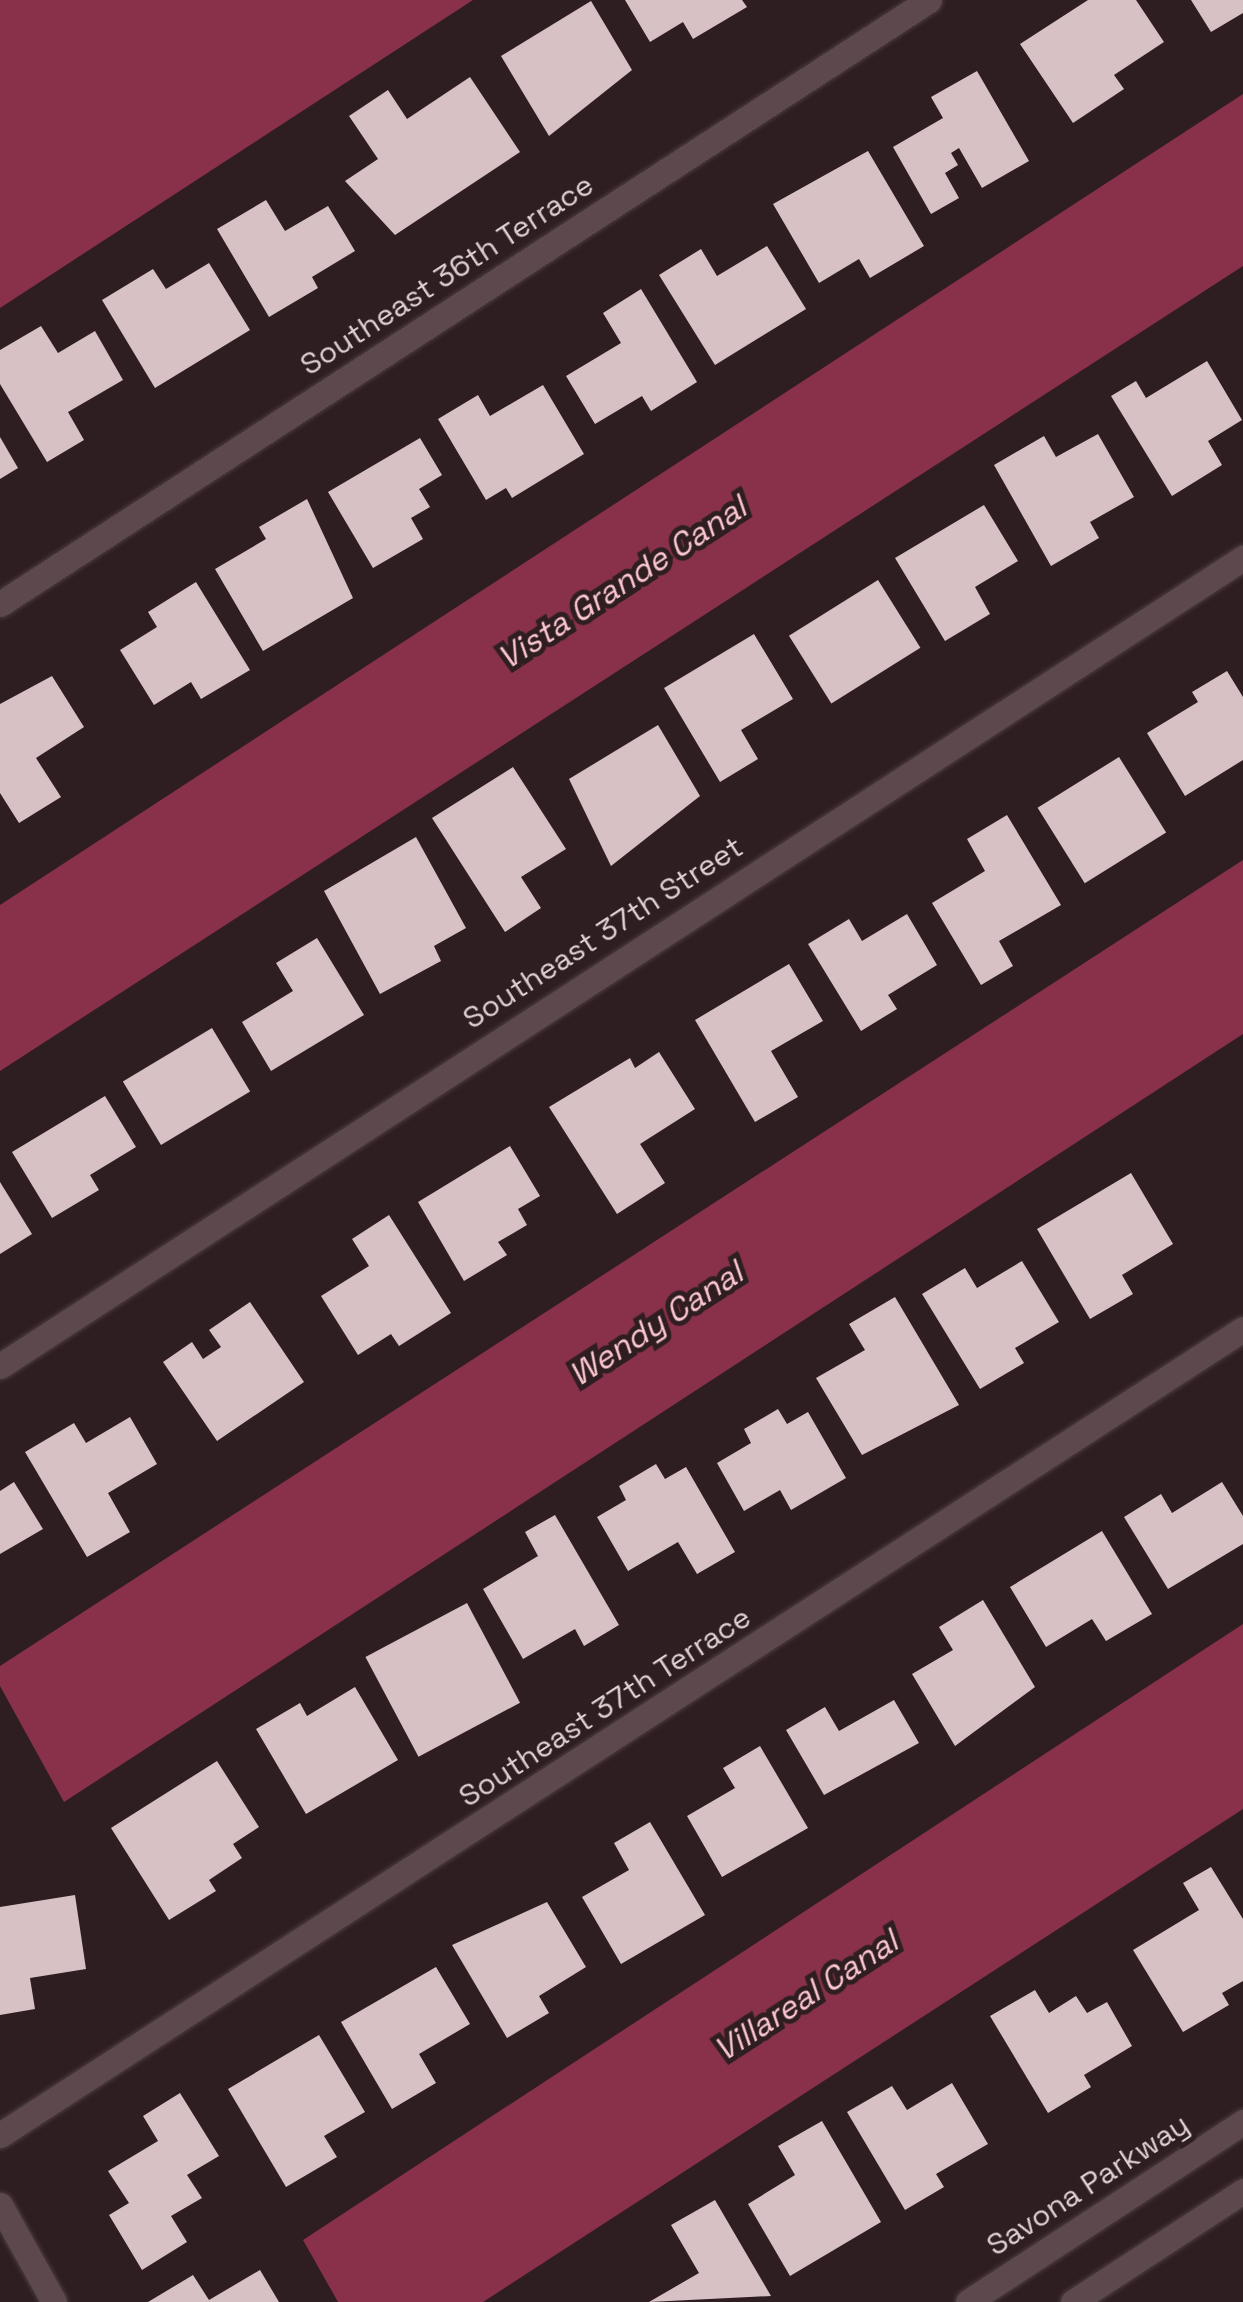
<!DOCTYPE html>
<style>
body{margin:0}
#map{position:relative;width:1243px;height:2302px;overflow:hidden;background:#2f1e21;font-family:"Space Grotesk",sans-serif}
div>[style]{position:absolute}
[style*='--x']{left:calc(var(--x)*1px);top:calc(var(--y)*1px);width:calc(var(--w)*1px);rotate:calc(var(--a)*1deg)}
.water>*{inset:0;background:#89314a}
.building>*{inset:0;background:#d8c1c5;transform-origin:0 0}
.roads{filter:drop-shadow(0 0 2px #4a3c3f) drop-shadow(0 0 2px #4a3c3f)}
.minor>*{height:25px;margin:-12.5px;padding:0 12.5px;transform-origin:12.5px;border-radius:12.5px;background:#5d494d}
span{translate:-50% -50%;white-space:nowrap;text-align:center;line-height:1.15;-webkit-text-stroke:10px #2f1e21;paint-order:stroke}
.street-label{font-size:30px;color:#ddd1d3}
.water-label{font-size:32px;color:#fcc7d1;font-style:italic}
</style>
<div id="map">
<div class="water">
<i style="clip-path:polygon(0 0,473px 0,0 308px)"></i>
<i style="clip-path:polygon(1243px 94px,1243px 266px,0 1071px,0 905px)"></i>
<i style="clip-path:polygon(1243px 860px,1243px 1034px,64px 1802px,0 1686px,0 1666px)"></i>
<i style="clip-path:polygon(1243px 1624px,1243px 1809px,483px 2302px,338px 2302px,303px 2240px)"></i>
</div>
<div class="building">
<i style="clip-path:polygon(625px 0,742px 0,747px 7px,693px 39px,683px 22px,650px 42px)"></i>
<i style="clip-path:polygon(1088px 0,1136px 0,1164px 42px,1114px 75px,1124px 89px,1073px 123px,1020px 44px)"></i>
<i style="clip-path:polygon(1191px 0,1243px 0,1243px 13px,1211px 32px)"></i>
<i style="clip-path:polygon(591px 1px,632px 70px,549px 136px,501px 56px)"></i>
<i style="clip-path:polygon(977px 71px,1029px 161px,982px 188px,959px 148px,951px 153px,958px 165px,945px 173px,959px 198px,931px 214px,893px 147px,943px 118px,931px 97px)"></i>
<i style="clip-path:polygon(470px 77px,520px 152px,395px 235px,345px 181px,378px 159px,349px 116px,388px 90px,407px 119px)"></i>
<i style="clip-path:polygon(868px 151px,924px 246px,870px 278px,859px 259px,819px 283px,773px 204px)"></i>
<i style="clip-path:polygon(266px 200px,285px 231px,328px 206px,355px 251px,312px 277px,318px 288px,269px 317px,217px 229px)"></i>
<i style="clip-path:polygon(767px 246px,806px 309px,715px 365px,659px 275px,701px 249px,717px 276px)"></i>
<i style="clip-path:polygon(209px 263px,250px 330px,155px 388px,102px 300px,153px 269px,166px 289px)"></i>
<i style="clip-path:polygon(641px 289px,697px 382px,651px 411px,642px 396px,595px 424px,566px 376px,621px 343px,603px 313px)"></i>
<i style="clip-path:polygon(41px 326px,58px 353px,95px 331px,123px 380px,68px 412px,84px 440px,47px 462px,0 384px,0 350px)"></i>
<i style="clip-path:polygon(1207px 361px,1242px 420px,1208px 441px,1222px 465px,1172px 496px,1111px 396px,1136px 381px,1146px 398px)"></i>
<i style="clip-path:polygon(543px 385px,584px 454px,512px 498px,506px 488px,486px 500px,438px 419px,478px 395px,490px 416px)"></i>
<i style="clip-path:polygon(1098px 434px,1134px 497px,1090px 522px,1099px 538px,1051px 566px,994px 465px,1044px 436px,1056px 457px)"></i>
<i style="clip-path:polygon(0 437px,18px 468px,0 479px)"></i>
<i style="clip-path:polygon(420px 438px,442px 475px,419px 489px,430px 507px,411px 518px,423px 539px,373px 568px,328px 492px)"></i>
<i style="clip-path:polygon(307px 499px,353px 598px,263px 651px,215px 569px,266px 539px,259px 527px)"></i>
<i style="clip-path:polygon(984px 505px,1018px 561px,975px 587px,990px 614px,945px 641px,895px 558px)"></i>
<i style="left:878px;top:580px;width:80px;height:105px;rotate:58deg"></i>
<i style="clip-path:polygon(196px 582px,250px 670px,201px 699px,191px 682px,154px 705px,120px 650px,157px 627px,148px 612px)"></i>
<i style="clip-path:polygon(754px 634px,793px 699px,741px 730px,758px 759px,720px 782px,664px 688px)"></i>
<i style="clip-path:polygon(1227px 671px,1243px 697px,1243px 760px,1185px 796px,1147px 733px,1198px 702px,1192px 692px)"></i>
<i style="clip-path:polygon(52px 676px,84px 727px,36px 758px,61px 797px,19px 823px,0 793px,0 704px)"></i>
<i style="clip-path:polygon(658px 725px,700px 796px,611px 866px,569px 779px)"></i>
<i style="left:1119px;top:757px;width:89px;height:96px;rotate:58deg"></i>
<i style="clip-path:polygon(513px 767px,566px 849px,521px 877px,541px 908px,505px 932px,432px 818px)"></i>
<i style="clip-path:polygon(1007px 815px,1061px 905px,999px 941px,1013px 966px,981px 985px,932px 903px,985px 871px,967px 839px)"></i>
<i style="clip-path:polygon(416px 837px,466px 928px,434px 946px,441px 961px,380px 994px,324px 891px)"></i>
<i style="clip-path:polygon(907px 914px,937px 965px,888px 995px,897px 1009px,861px 1031px,808px 944px,849px 919px,862px 941px)"></i>
<i style="clip-path:polygon(317px 938px,364px 1015px,271px 1071px,242px 1022px,293px 991px,276px 963px)"></i>
<i style="clip-path:polygon(789px 964px,823px 1021px,771px 1051px,798px 1097px,755px 1122px,695px 1020px)"></i>
<i style="left:212px;top:1028px;width:74px;height:104px;rotate:59deg"></i>
<i style="clip-path:polygon(659px 1052px,695px 1109px,640px 1144px,665px 1183px,617px 1214px,549px 1107px,630px 1058px,635px 1068px)"></i>
<i style="clip-path:polygon(105px 1096px,136px 1147px,90px 1175px,99px 1190px,52px 1218px,12px 1152px)"></i>
<i style="clip-path:polygon(510px 1146px,540px 1196px,518px 1209px,527px 1225px,498px 1242px,507px 1255px,464px 1281px,418px 1202px)"></i>
<i style="clip-path:polygon(1131px 1173px,1173px 1244px,1122px 1275px,1133px 1294px,1090px 1319px,1037px 1229px)"></i>
<i style="clip-path:polygon(0 1182px,32px 1234px,0 1254px)"></i>
<i style="clip-path:polygon(389px 1215px,451px 1313px,399px 1346px,391px 1334px,358px 1355px,321px 1296px,369px 1266px,352px 1239px)"></i>
<i style="clip-path:polygon(1022px 1261px,1059px 1322px,1015px 1348px,1024px 1363px,980px 1389px,922px 1294px,965px 1268px,977px 1288px)"></i>
<i style="clip-path:polygon(895px 1297px,959px 1405px,862px 1455px,816px 1378px,865px 1350px,849px 1324px)"></i>
<i style="clip-path:polygon(250px 1302px,304px 1382px,217px 1441px,163px 1362px,192px 1342px,203px 1359px,221px 1347px,209px 1330px)"></i>
<i style="clip-path:polygon(778px 1409px,787px 1424px,808px 1412px,846px 1478px,791px 1510px,780px 1490px,744px 1511px,717px 1463px,751px 1443px,744px 1429px)"></i>
<i style="clip-path:polygon(130px 1417px,157px 1464px,108px 1493px,130px 1532px,87px 1557px,25px 1452px,74px 1423px,86px 1443px)"></i>
<i style="clip-path:polygon(656px 1464px,665px 1479px,686px 1467px,735px 1552px,697px 1574px,678px 1542px,628px 1571px,597px 1517px,626px 1500px,619px 1486px)"></i>
<i style="clip-path:polygon(14px 1482px,43px 1529px,0 1554px,0 1491px)"></i>
<i style="clip-path:polygon(1222px 1482px,1243px 1516px,1243px 1544px,1168px 1589px,1124px 1517px,1161px 1494px,1172px 1513px)"></i>
<i style="clip-path:polygon(555px 1515px,619px 1625px,584px 1646px,575px 1629px,523px 1659px,483px 1589px,538px 1556px,525px 1532px)"></i>
<i style="clip-path:polygon(1102px 1531px,1152px 1614px,1106px 1641px,1092px 1619px,1046px 1647px,1010px 1587px)"></i>
<i style="clip-path:polygon(983px 1600px,1035px 1687px,955px 1746px,912px 1674px,953px 1650px,939px 1627px)"></i>
<i style="left:467px;top:1603px;width:113px;height:115px;rotate:62deg"></i>
<i style="clip-path:polygon(355px 1687px,398px 1760px,306px 1814px,256px 1729px,300px 1703px,307px 1716px)"></i>
<i style="clip-path:polygon(894px 1700px,919px 1743px,824px 1795px,786px 1730px,825px 1707px,839px 1731px)"></i>
<i style="clip-path:polygon(760px 1746px,808px 1828px,722px 1877px,687px 1816px,735px 1788px,723px 1768px)"></i>
<i style="clip-path:polygon(217px 1761px,259px 1827px,233px 1844px,242px 1858px,209px 1880px,216px 1891px,169px 1920px,111px 1828px)"></i>
<i style="clip-path:polygon(650px 1822px,705px 1915px,621px 1964px,582px 1897px,629px 1870px,614px 1843px)"></i>
<i style="clip-path:polygon(1211px 1867px,1243px 1919px,1243px 1981px,1222px 1993px,1229px 2005px,1183px 2032px,1133px 1950px,1199px 1910px,1183px 1883px)"></i>
<i style="clip-path:polygon(75px 1895px,86px 1969px,30px 1978px,35px 2009px,0 2015px,0 1907px)"></i>
<i style="clip-path:polygon(547px 1902px,586px 1967px,539px 1996px,549px 2013px,507px 2038px,452px 1945px)"></i>
<i style="clip-path:polygon(436px 1967px,470px 2024px,419px 2054px,436px 2083px,392px 2109px,341px 2022px)"></i>
<i style="clip-path:polygon(1035px 1990px,1049px 2013px,1076px 1996px,1087px 2013px,1107px 2002px,1132px 2046px,1084px 2075px,1091px 2087px,1048px 2113px,990px 2016px)"></i>
<i style="clip-path:polygon(319px 2035px,365px 2112px,324px 2136px,337px 2157px,286px 2187px,228px 2089px)"></i>
<i style="clip-path:polygon(952px 2083px,988px 2144px,936px 2174px,944px 2187px,905px 2210px,847px 2112px,892px 2086px,907px 2110px)"></i>
<i style="clip-path:polygon(180px 2093px,219px 2156px,187px 2175px,202px 2198px,171px 2216px,187px 2242px,142px 2270px,109px 2215px,129px 2203px,108px 2171px,158px 2141px,143px 2116px)"></i>
<i style="clip-path:polygon(822px 2121px,881px 2222px,790px 2276px,748px 2204px,795px 2175px,778px 2146px)"></i>
<i style="clip-path:polygon(715px 2200px,771px 2296px,649px 2302px,699px 2273px,671px 2225px)"></i>
<i style="clip-path:polygon(260px 2270px,279px 2302px,148px 2302px,193px 2275px,209px 2300px)"></i>
</div>
<div class="roads">
<div class="minor">
<i style="--x:0;--y:604;--w:1108;--a:-33.03"></i>
<i style="--x:0;--y:1366;--w:1483;--a:-33.03"></i>
<i style="--x:0;--y:2135;--w:1481;--a:-32.96"></i>
<i style="--x:0;--y:2205;--w:111;--a:60.9"></i>
<i style="--x:968;--y:2302;--w:329;--a:-33.2"></i>
<i style="--x:1073;--y:2302;--w:203;--a:-33.1"></i>
</div>
</div>
<div class="street-label">
<span style="left:447px;top:275px;rotate:-33deg">Southeast 36th Terrace</span>
<span style="left:603px;top:933px;rotate:-33deg">Southeast 37th Street</span>
<span style="left:605px;top:1707px;rotate:-33deg">Southeast 37th Terrace</span>
<span style="left:1088px;top:2185px;rotate:-33deg">Savona Parkway</span>
</div>
<div class="water-label">
<span style="left:622px;top:583px;rotate:-33deg">Vista Grande Canal</span>
<span style="left:656px;top:1324px;rotate:-33deg">Wendy Canal</span>
<span style="left:806px;top:1996px;rotate:-33deg">Villareal Canal</span>
</div>
</div>
